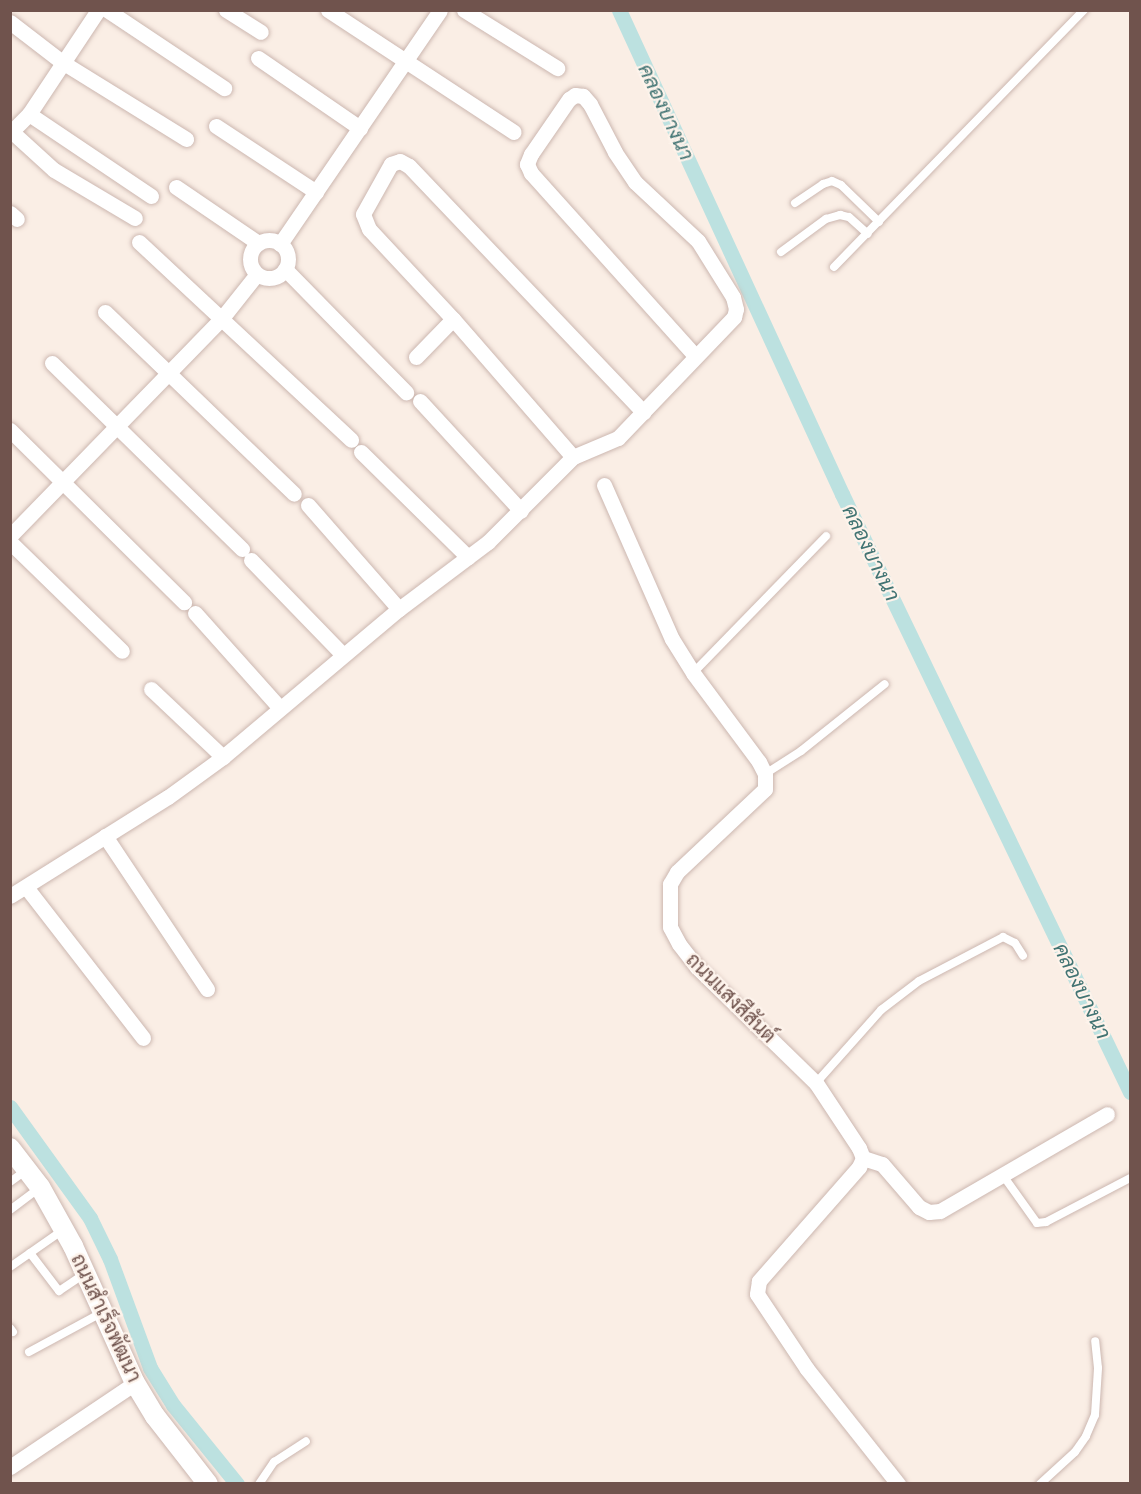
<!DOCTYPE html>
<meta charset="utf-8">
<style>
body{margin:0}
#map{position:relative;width:1141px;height:1494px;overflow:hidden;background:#faeee5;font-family:"Fira Sans Condensed",Sarabun,sans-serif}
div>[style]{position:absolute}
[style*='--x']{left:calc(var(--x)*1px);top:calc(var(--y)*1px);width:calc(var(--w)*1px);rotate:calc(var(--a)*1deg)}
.canal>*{height:15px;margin:-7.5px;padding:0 7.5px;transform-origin:7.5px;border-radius:7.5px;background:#bce1e0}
.roads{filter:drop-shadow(0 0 2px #ccb7b0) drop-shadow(0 0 2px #ccb7b0)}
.service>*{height:8px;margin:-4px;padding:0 4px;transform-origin:4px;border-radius:4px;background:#fff}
.minor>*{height:15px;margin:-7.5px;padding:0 7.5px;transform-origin:7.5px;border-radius:7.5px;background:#fff}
.minor>.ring{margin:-7.5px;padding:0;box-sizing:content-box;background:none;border:15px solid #fff;border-radius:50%}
.tertiary>*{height:20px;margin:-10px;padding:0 10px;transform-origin:10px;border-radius:10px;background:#fff}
span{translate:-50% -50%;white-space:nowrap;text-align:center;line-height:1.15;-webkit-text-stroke:4.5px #fdf3eb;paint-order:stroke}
.street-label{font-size:20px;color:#70534d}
.water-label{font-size:21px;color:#427473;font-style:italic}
.frame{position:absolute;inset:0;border:12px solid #70534d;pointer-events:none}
</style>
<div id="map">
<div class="canal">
<i style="--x:619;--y:10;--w:533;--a:65.26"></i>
<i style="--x:842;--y:494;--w:664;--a:64.28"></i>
<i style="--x:10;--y:1107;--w:137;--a:54.2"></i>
<i style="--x:90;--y:1218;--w:46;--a:64"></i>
<i style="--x:110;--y:1259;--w:116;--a:69.8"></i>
<i style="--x:150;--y:1368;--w:44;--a:58.1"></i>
<i style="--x:173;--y:1405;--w:102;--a:51"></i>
</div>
<div class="roads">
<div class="service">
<i style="--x:795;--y:203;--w:34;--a:-34"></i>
<i style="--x:823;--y:184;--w:9;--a:-18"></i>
<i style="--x:832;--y:181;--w:10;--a:24"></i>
<i style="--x:841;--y:185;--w:53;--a:44.2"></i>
<i style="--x:781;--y:252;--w:56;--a:-36.3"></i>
<i style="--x:826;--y:219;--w:15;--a:-16"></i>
<i style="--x:840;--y:215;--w:9;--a:13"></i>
<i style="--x:849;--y:217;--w:25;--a:42"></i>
<i style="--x:834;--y:267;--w:359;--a:-45.8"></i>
<i style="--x:693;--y:673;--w:191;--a:-45.8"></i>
<i style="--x:765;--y:774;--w:43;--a:-32.6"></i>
<i style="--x:801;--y:751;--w:107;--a:-38.6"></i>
<i style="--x:816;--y:1083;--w:98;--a:-48.3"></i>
<i style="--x:881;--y:1010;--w:48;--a:-37.3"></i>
<i style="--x:919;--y:981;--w:95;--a:-27.6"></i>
<i style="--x:1003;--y:937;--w:13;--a:27"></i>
<i style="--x:1015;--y:943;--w:15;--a:58"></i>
<i style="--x:1002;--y:1174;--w:60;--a:54.5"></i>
<i style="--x:1037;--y:1223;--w:9;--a:-6"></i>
<i style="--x:1046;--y:1222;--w:95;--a:-27.6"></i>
<i style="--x:10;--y:1182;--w:19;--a:-36"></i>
<i style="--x:10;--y:1210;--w:36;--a:-37"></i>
<i style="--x:30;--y:1253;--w:48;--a:52.7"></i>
<i style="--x:59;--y:1291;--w:30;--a:-34"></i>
<i style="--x:10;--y:1267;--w:65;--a:-34.9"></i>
<i style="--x:10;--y:1328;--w:5;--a:53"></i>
<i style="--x:29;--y:1352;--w:82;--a:-28.4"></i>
<i style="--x:259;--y:1484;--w:27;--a:-56"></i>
<i style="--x:274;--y:1462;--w:38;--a:-33"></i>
<i style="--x:1040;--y:1484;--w:47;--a:-42.4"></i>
<i style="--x:1075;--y:1452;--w:19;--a:-55"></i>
<i style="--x:1086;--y:1436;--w:23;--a:-67"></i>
<i style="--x:1095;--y:1415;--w:47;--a:-86.3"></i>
<i style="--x:1098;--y:1368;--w:27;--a:-96"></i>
</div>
<div class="minor">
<i style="--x:107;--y:10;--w:141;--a:33.7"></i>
<i style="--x:226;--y:10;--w:41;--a:32.2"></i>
<i style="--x:328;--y:10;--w:222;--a:33.3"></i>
<i style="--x:464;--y:10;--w:110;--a:31.9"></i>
<i style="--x:10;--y:22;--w:66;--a:37.6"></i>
<i style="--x:62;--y:62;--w:146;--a:31.8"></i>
<i style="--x:258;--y:58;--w:124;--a:34.5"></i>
<i style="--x:29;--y:114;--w:147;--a:33.9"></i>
<i style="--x:216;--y:126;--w:120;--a:33.4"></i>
<i style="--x:10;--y:130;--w:59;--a:42.3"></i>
<i style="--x:54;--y:170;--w:94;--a:30.7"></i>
<i style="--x:10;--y:133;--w:27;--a:-45"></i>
<i style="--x:29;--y:114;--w:125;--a:-56.4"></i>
<i style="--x:176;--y:187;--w:99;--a:34.3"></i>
<i style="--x:10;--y:213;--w:9;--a:41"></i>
<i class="ring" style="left:250px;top:240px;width:23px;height:23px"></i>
<i style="--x:139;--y:242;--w:290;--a:43"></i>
<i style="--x:280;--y:244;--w:283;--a:-55.6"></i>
<i style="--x:285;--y:269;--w:173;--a:45.5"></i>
<i style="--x:105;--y:312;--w:262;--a:43.9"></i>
<i style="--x:416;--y:357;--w:53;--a:-45.8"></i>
<i style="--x:52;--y:363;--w:266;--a:44.4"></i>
<i style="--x:420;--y:401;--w:149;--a:47.4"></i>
<i style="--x:10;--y:430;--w:245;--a:44.7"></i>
<i style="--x:361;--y:452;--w:150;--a:44.5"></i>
<i style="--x:573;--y:457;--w:183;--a:-131"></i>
<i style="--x:453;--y:319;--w:123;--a:-133"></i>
<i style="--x:369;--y:229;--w:16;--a:-112"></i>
<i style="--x:363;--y:214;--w:57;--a:-60.8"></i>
<i style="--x:391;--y:164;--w:9;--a:-18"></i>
<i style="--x:400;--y:161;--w:10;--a:29"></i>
<i style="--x:409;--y:166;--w:340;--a:46.4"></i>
<i style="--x:604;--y:485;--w:168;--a:66.2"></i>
<i style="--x:672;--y:639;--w:40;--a:58"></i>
<i style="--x:693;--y:673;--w:111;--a:53.4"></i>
<i style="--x:759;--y:762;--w:13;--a:63"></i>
<i style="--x:765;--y:774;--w:15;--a:90"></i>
<i style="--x:765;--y:789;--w:121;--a:136.7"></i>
<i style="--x:677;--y:872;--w:14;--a:120"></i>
<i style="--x:670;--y:884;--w:43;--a:90"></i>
<i style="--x:670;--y:927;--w:19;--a:62"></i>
<i style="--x:679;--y:944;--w:29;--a:52"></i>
<i style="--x:697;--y:967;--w:166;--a:44.3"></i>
<i style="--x:816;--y:1083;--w:78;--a:56.5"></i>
<i style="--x:859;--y:1148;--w:11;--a:68"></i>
<i style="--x:863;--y:1158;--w:10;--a:114"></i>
<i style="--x:859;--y:1167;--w:152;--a:131.3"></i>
<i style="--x:759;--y:1281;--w:13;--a:99"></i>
<i style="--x:757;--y:1294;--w:90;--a:56.3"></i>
<i style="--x:807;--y:1369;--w:147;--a:51.6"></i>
<i style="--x:308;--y:505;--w:138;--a:48.8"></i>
<i style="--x:10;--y:536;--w:304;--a:-45.8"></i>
<i style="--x:222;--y:318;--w:56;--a:-51.5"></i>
<i style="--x:10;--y:542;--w:156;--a:44.2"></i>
<i style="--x:251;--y:560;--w:132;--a:45.9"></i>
<i style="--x:195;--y:613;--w:127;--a:48.2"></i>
<i style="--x:151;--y:689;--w:99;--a:43.4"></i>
<i style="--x:105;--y:836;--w:184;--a:56.3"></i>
<i style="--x:26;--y:887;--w:191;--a:52.2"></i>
<i style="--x:10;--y:896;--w:186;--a:-32.1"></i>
<i style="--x:168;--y:797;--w:68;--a:-36"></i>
<i style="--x:223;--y:757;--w:230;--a:-40.1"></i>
<i style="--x:399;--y:609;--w:111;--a:-37"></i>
<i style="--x:488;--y:542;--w:120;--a:-45"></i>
<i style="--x:573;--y:457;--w:49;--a:-22.9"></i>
<i style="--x:618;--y:438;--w:168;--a:-46.2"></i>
<i style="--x:734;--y:317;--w:8;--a:-76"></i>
<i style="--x:736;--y:309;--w:12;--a:-104"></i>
<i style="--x:733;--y:297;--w:66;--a:-122"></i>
<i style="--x:698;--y:241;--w:86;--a:-136.9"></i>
<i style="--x:635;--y:182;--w:36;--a:-124"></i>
<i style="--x:615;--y:152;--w:54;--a:-117.5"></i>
<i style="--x:590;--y:104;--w:11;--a:-131"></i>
<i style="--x:583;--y:96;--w:8;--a:-173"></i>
<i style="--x:575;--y:95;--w:7;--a:146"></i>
<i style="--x:569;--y:99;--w:67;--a:124.6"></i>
<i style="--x:531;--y:154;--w:11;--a:112"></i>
<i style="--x:527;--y:164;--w:10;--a:66"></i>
<i style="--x:531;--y:173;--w:246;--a:48.1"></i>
<i style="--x:863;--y:1158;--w:20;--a:18"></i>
<i style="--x:882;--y:1164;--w:57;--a:49.3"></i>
<i style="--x:919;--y:1207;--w:11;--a:27"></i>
<i style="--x:929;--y:1212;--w:11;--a:-5"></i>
<i style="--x:940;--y:1211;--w:193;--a:-30.1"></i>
<i style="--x:10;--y:1467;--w:151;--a:-33.9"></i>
</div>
<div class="tertiary">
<i style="--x:10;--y:1148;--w:49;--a:52.4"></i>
<i style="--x:40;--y:1187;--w:68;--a:60.8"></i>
<i style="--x:73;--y:1246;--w:150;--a:65.7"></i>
<i style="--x:135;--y:1383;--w:39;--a:59"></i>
<i style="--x:155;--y:1416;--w:86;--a:52.1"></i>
</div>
</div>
<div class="street-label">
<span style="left:731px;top:998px;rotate:45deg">ถนนแสงสีสันต์</span>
<span style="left:106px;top:1318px;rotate:65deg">ถนนสำเร็จพัฒนา</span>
</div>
<div class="water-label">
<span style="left:666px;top:112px;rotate:65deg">คลองบางนา</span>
<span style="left:871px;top:553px;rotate:64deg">คลองบางนา</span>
<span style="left:1082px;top:991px;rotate:64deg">คลองบางนา</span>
</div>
<div class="frame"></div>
</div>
